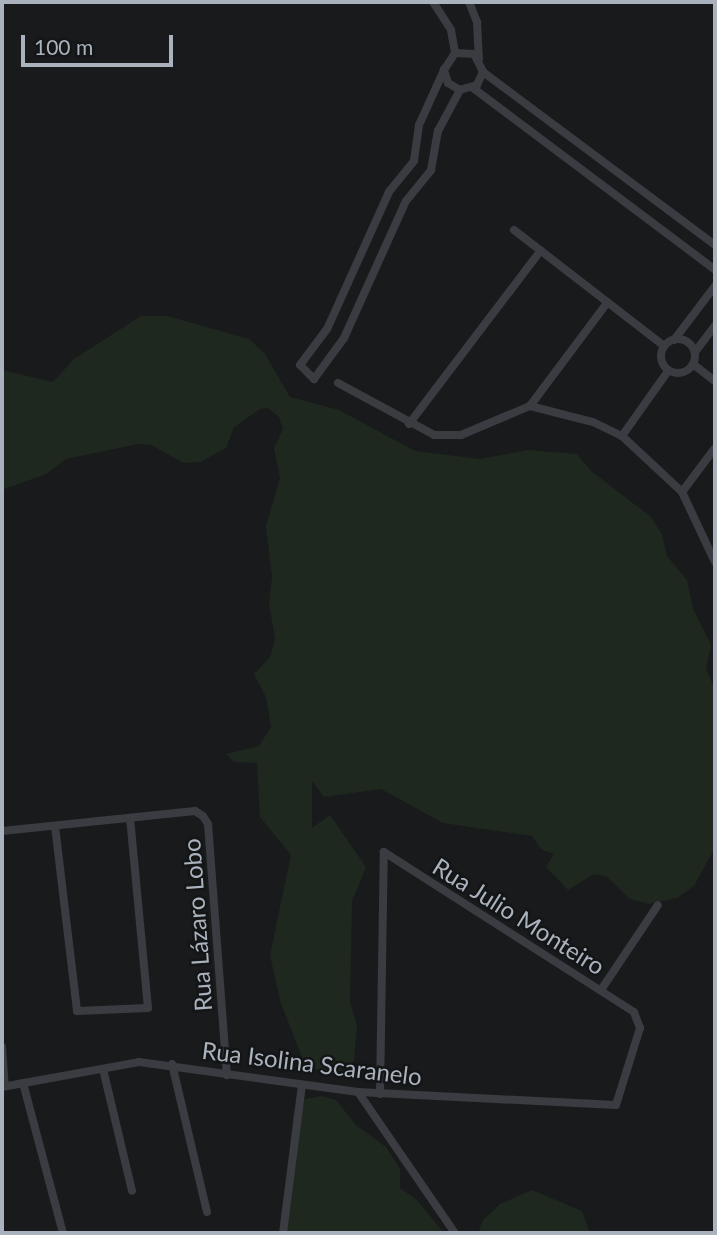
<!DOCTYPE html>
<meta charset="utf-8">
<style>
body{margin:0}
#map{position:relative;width:717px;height:1235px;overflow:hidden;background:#191a1c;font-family:Lato,sans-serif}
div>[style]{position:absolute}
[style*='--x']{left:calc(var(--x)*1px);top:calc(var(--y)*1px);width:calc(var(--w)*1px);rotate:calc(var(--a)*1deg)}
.green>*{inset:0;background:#1f281e}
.street>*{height:8px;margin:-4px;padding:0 4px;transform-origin:4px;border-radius:4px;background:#3a3c41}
.street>.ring{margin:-4px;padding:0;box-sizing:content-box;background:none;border:8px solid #3a3c41;border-radius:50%}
span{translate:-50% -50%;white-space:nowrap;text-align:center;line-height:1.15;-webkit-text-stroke:5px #141517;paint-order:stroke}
.street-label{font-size:24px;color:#aab3bd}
.frame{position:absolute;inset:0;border:4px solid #aab3bd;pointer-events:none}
.scale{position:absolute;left:21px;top:35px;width:152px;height:32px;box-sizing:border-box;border:4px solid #aab3bd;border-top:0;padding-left:9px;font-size:21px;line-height:24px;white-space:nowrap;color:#aab3bd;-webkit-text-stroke:5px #141517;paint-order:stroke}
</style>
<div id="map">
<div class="green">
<i style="clip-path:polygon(141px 316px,167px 316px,249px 339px,265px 354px,290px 397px,339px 410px,415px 451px,480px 459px,528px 450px,577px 454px,591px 471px,650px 516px,662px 534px,667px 556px,687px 580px,693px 609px,711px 645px,706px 668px,715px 690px,715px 848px,694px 886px,677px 898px,649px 904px,630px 899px,606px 876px,594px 874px,568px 890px,546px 867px,554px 854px,541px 849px,532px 836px,443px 823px,381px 789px,324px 797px,312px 781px,312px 828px,330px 815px,366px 867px,352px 901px,350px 1001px,357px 1026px,354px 1061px,336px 1073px,322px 1072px,304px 1062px,280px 1001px,270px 955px,291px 855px,260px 817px,257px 763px,234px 762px,226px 754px,259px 746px,271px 727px,266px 697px,254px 674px,270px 657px,275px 639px,269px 603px,272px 577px,266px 526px,280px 478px,274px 448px,283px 429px,279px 417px,268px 408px,260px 409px,234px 427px,226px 448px,200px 462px,184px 463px,151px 445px,138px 444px,66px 459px,46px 474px,2px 490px,2px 370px,53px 382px,74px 359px)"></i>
<i style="clip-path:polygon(321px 1096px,336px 1100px,356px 1125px,386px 1147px,400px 1169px,400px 1188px,417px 1200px,444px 1233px,281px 1233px,294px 1110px,302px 1100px)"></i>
<i style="clip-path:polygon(532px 1190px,582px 1211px,590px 1233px,478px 1233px,483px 1220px,500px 1204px)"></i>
</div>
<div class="street">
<i style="--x:433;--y:2;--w:33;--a:57"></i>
<i style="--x:451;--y:30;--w:23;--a:80"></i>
<i style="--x:469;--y:2;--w:22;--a:68"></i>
<i style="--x:477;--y:22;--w:37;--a:87"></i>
<i style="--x:444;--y:70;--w:60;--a:114.4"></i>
<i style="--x:419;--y:125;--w:36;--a:98"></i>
<i style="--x:414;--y:161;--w:40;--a:129"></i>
<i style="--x:389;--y:192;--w:150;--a:114.3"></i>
<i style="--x:327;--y:329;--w:45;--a:126.9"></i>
<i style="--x:300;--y:365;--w:20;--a:45"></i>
<i style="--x:314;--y:379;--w:51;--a:-53.8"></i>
<i style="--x:344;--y:338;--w:150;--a:-65.7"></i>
<i style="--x:406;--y:201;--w:40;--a:-51"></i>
<i style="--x:431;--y:170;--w:40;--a:-80"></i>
<i style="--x:438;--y:131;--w:47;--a:-61.8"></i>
<i style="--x:483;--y:72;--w:14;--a:115"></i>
<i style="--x:477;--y:85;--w:18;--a:164"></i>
<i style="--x:460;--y:90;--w:14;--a:-150"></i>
<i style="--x:448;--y:83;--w:14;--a:-107"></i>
<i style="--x:444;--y:70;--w:20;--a:-57"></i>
<i style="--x:455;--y:53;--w:19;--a:3"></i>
<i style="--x:474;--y:54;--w:20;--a:63"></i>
<i style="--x:483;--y:72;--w:289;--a:36.7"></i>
<i style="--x:473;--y:88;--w:303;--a:36.9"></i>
<i style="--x:514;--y:230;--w:190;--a:37.7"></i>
<i class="ring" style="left:661px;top:339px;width:26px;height:26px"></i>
<i style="--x:674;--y:340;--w:68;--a:-52.8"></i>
<i style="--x:695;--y:352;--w:34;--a:-53"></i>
<i style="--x:693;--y:364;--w:28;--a:38"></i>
<i style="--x:338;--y:383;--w:109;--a:28.4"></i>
<i style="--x:434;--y:435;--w:27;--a:0"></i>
<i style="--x:461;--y:435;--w:75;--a:-22.8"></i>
<i style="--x:530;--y:406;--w:65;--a:14.3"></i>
<i style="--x:593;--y:422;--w:32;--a:26"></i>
<i style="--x:622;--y:436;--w:82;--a:43"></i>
<i style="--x:682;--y:492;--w:77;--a:64.8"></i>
<i style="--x:530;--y:406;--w:129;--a:-53.2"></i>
<i style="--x:409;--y:424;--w:218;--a:-52.8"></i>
<i style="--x:622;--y:436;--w:80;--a:-54.7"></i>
<i style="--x:682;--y:492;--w:55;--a:-53.1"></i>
<i style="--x:55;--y:826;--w:186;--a:83.2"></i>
<i style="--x:77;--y:1011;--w:71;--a:-2.4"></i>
<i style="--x:148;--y:1008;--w:191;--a:-95.4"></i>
<i style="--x:2;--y:831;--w:194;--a:-5.9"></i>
<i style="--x:195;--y:811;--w:9;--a:32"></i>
<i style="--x:203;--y:816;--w:9;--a:58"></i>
<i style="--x:208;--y:824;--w:252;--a:85.7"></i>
<i style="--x:601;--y:990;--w:102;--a:-56.2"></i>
<i style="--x:2;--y:1047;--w:39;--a:86"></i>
<i style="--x:172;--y:1064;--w:152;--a:76.7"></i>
<i style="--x:103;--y:1069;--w:125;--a:76.6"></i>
<i style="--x:23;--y:1083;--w:155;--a:75.1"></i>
<i style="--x:2;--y:1087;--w:139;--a:-10.3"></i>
<i style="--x:139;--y:1062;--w:221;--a:7.8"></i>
<i style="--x:358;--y:1092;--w:258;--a:2.9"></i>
<i style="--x:616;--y:1105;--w:81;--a:-72.7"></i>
<i style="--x:640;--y:1028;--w:17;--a:-111"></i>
<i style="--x:634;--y:1012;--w:297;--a:-147.4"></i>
<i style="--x:358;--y:1092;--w:171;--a:55.5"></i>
<i style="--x:380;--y:1094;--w:242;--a:-89.1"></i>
<i style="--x:283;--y:1233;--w:149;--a:-82.7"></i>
</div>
<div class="street-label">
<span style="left:519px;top:916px;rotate:32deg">Rua Julio Monteiro</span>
<span style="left:197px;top:925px;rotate:-94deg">Rua Lázaro Lobo</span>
<span style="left:312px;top:1063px;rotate:7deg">Rua Isolina Scaranelo</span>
</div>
<div class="frame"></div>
<div class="scale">100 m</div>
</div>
